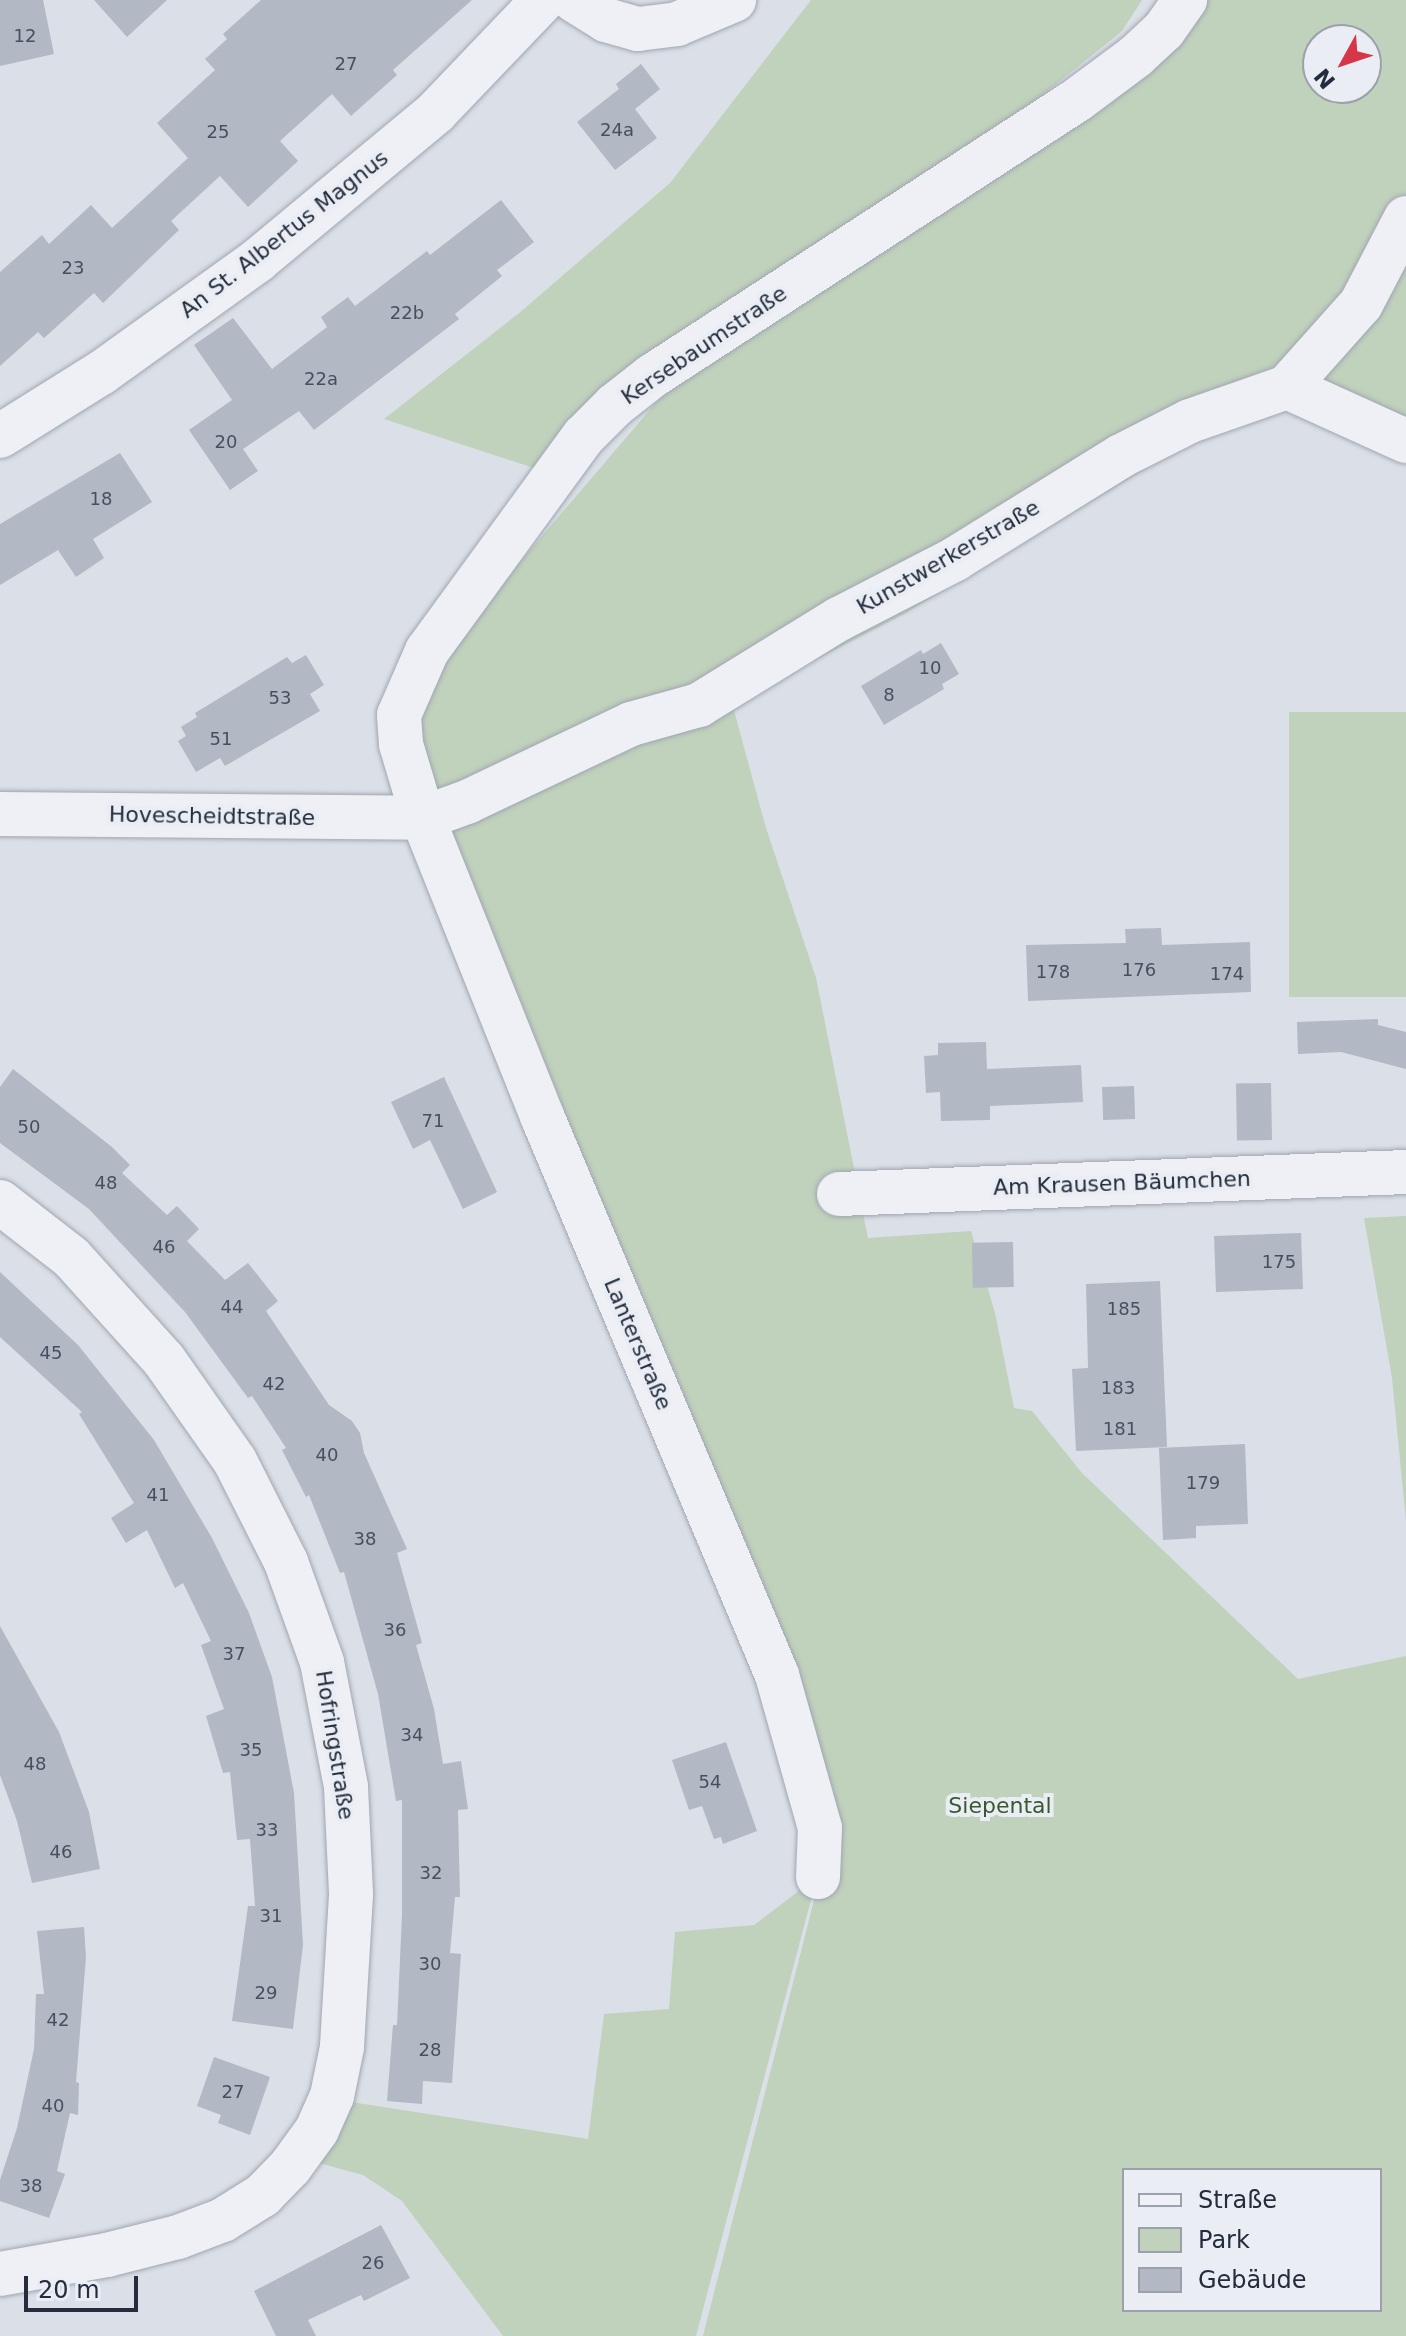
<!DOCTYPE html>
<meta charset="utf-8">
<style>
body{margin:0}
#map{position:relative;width:1406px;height:2336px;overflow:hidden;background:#dbdfe7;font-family:"DejaVu Sans",sans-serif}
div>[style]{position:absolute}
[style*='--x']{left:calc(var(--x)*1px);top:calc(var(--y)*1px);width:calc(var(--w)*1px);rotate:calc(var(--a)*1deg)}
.green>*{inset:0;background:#c0d1bc;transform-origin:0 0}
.building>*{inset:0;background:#b2b8c4;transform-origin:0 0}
.roads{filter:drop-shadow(0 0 2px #a0a6b1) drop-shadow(0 0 2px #a0a6b1)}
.minor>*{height:44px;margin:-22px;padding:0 22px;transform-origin:22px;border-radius:22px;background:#eef0f5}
span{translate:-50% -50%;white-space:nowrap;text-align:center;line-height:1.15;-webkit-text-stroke:8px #eaeef4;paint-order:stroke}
.number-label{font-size:18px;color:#484f5f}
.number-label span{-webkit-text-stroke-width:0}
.street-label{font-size:22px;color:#242c3d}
.park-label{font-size:22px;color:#375a31}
.legend{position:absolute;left:1122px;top:2168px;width:260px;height:144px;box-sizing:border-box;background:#eaeef4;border:2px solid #9ba0ab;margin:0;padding:10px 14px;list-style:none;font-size:24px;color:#242c3d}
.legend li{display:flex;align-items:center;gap:16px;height:40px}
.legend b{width:40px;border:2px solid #9ba0ab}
.north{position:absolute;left:1302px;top:24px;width:80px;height:80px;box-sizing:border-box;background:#eaeef4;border:2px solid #9ba0ab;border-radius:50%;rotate:230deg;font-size:22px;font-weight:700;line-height:32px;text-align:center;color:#242c3d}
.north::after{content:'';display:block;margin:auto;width:28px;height:36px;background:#d53648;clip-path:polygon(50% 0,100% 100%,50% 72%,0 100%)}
.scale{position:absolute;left:24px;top:2276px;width:114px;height:36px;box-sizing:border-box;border:4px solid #242c3d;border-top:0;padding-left:10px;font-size:24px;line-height:28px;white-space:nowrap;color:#242c3d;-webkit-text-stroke:6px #eaeef4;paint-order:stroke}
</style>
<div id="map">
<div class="green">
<i style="clip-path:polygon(811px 0,1142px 0,1122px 31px,956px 165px,537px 469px,384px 419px,518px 314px,670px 183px)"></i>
<i style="clip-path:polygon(evenodd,1193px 0,1406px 0,1406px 457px,1290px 410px,1243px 415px,1175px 451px,906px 613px,732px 703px,766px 828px,816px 978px,868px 1238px,971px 1231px,995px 1313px,1014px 1408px,1032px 1411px,1082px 1473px,1298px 1679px,1406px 1656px,1406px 2336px,703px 2336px,820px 1877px,821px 1827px,425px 814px,410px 701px,438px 658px,665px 392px,1193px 0,1318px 40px,1366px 40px,1366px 88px,1318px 88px,1318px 40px,1193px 0,1124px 2170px,1380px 2170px,1380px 2310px,1124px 2310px,1124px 2170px)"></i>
<i style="left:1406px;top:712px;width:285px;height:117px;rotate:90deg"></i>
<i style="clip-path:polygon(1406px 1216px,1406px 1521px,1392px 1378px,1364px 1218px)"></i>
<i style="clip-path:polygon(817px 1877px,696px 2336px,503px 2336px,402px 2201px,363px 2175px,308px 2160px,338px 2100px,588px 2139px,604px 2014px,669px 2009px,675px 1932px,754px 1925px)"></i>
</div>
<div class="building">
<i style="clip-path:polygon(0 0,43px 0,54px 54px,0 66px)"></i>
<i style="clip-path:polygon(94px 0,167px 0,127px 37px)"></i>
<i style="clip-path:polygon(261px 0,472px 0,393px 70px,397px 75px,351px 116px,332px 94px,280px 141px,298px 161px,248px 207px,220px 176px,171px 221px,179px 230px,103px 303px,94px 293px,44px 338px,38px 332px,0 366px,0 272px,42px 235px,49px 244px,91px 205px,112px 228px,188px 158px,157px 123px,215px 70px,205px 59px,227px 39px,223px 34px)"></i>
<i style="clip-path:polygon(641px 64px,660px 89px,635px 109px,657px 138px,615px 170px,577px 122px,619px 89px,616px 84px)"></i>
<i style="clip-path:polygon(501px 200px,534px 242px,497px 270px,502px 276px,455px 314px,459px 319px,314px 430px,299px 411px,243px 449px,258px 471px,230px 490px,189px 430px,232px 400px,194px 345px,233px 318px,272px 369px,327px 327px,321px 317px,348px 297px,355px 306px,427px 251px,430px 255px)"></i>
<i style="clip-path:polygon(120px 453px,152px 502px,93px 539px,104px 558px,76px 577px,58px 550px,0 585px,0 524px)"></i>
<i style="clip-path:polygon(941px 643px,959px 674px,942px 684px,944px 689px,884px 725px,861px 686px,921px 650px,923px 654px)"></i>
<i style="clip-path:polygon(306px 655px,324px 685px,310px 694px,320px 711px,225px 766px,220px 758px,196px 772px,178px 741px,186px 736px,181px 727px,197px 717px,195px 713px,287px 657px,292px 663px)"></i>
<i style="clip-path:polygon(1161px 928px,1162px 945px,1250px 942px,1251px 992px,1028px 1001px,1026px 945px,1126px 943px,1125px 929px)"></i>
<i style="clip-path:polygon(1378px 1019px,1378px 1025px,1406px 1032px,1406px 1069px,1341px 1052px,1298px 1054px,1297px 1022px)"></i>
<i style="clip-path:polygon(986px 1042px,987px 1069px,1081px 1065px,1083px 1102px,990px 1106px,990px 1120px,941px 1121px,940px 1092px,926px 1093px,924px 1056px,938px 1055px,938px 1043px)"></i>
<i style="clip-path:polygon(13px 1069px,112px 1147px,130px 1165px,122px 1173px,167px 1215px,177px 1206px,199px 1229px,187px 1241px,225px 1280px,248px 1263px,278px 1301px,266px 1311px,329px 1405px,352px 1421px,360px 1433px,364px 1453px,407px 1549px,397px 1553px,422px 1643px,416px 1645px,434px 1709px,443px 1764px,461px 1761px,468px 1809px,458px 1810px,460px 1897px,455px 1897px,450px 1953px,461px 1954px,452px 2083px,423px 2081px,422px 2104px,387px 2101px,393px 2025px,397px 2025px,402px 1915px,402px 1800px,396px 1801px,378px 1694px,344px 1572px,340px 1573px,309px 1495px,306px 1497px,282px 1450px,286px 1448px,252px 1396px,248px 1398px,185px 1312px,89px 1209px,0 1143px,0 1087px)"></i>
<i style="clip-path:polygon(444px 1077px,497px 1192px,463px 1209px,430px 1140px,413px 1149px,391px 1102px)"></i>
<i style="left:1271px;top:1083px;width:57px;height:35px;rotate:89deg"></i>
<i style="left:1134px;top:1086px;width:33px;height:32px;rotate:88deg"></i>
<i style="left:1301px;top:1233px;width:56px;height:87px;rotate:88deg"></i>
<i style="left:1013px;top:1242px;width:45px;height:41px;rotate:89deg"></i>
<i style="clip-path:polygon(0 1272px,78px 1345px,154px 1440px,212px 1538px,249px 1613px,272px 1677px,294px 1793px,303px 1945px,293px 2029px,232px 2021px,248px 1906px,255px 1906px,250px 1839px,237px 1840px,230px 1772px,223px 1773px,206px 1716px,224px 1709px,201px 1645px,211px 1641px,183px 1583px,175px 1588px,147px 1530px,126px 1543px,111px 1518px,134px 1503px,79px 1414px,82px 1412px,0 1337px)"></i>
<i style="clip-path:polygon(1160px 1281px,1167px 1447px,1076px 1451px,1072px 1369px,1088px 1368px,1086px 1284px)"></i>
<i style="clip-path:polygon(1245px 1444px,1248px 1524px,1196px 1526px,1196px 1538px,1163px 1540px,1159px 1448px)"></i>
<i style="clip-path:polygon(0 1626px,59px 1732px,89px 1812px,100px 1869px,32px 1883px,17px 1821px,0 1775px)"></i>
<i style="clip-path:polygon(726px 1742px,757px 1831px,723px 1844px,721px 1837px,714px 1839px,702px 1806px,689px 1810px,672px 1760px)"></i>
<i style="clip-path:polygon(84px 1927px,86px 1957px,76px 2082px,79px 2083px,78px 2115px,70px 2113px,57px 2171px,65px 2174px,49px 2218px,0 2201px,0 2180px,17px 2128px,34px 2049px,36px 1994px,44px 1994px,37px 1931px)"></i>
<i style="clip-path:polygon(214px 2057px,270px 2077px,250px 2135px,218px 2123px,221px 2115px,197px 2106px)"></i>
<i style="clip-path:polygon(381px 2225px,410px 2278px,364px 2301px,361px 2295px,308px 2320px,316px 2336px,276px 2336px,254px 2291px)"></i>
</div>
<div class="roads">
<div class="minor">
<i style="--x:574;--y:0;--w:38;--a:32"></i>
<i style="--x:606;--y:20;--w:33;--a:16"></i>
<i style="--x:638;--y:29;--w:39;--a:-7"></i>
<i style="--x:677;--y:24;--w:62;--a:-22.8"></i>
<i style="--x:1287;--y:387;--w:131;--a:24.4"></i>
<i style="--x:0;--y:436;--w:119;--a:-32"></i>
<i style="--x:101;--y:373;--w:193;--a:-35.7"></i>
<i style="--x:258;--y:260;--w:231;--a:-39.7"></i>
<i style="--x:436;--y:112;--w:155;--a:-46.3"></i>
<i style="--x:0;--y:814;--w:423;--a:0.5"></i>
<i style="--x:423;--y:818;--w:47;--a:-20"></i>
<i style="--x:467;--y:802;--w:182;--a:-25.4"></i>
<i style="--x:631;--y:724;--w:71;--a:-15.6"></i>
<i style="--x:699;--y:705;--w:164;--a:-31.6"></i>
<i style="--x:839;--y:619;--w:131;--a:-27.3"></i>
<i style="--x:955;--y:559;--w:195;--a:-31.8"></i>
<i style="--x:1121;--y:456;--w:77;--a:-26.9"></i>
<i style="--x:1190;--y:421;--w:103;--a:-19.3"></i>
<i style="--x:1287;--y:387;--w:111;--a:-48.3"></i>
<i style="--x:1361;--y:304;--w:97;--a:-62.4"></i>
<i style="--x:839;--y:1194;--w:567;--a:-2.22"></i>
<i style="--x:0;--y:1202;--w:90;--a:37.8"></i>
<i style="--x:71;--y:1257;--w:139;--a:47.9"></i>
<i style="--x:164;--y:1360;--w:123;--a:54.9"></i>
<i style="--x:235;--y:1461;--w:113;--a:63.2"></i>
<i style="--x:286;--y:1562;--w:106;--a:70.2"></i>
<i style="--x:322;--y:1662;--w:127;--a:79.1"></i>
<i style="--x:346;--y:1787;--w:108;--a:87.3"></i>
<i style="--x:351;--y:1895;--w:152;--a:93.4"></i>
<i style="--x:342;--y:2047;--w:50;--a:101.5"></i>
<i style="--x:332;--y:2096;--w:37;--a:114"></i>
<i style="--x:317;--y:2130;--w:46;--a:126.1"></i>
<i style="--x:290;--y:2167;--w:39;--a:134"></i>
<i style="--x:263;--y:2195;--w:47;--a:148"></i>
<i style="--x:223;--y:2220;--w:48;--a:159.3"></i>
<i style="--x:178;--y:2237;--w:73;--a:165.8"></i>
<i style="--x:107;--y:2255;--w:109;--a:169.9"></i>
<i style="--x:818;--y:1877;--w:49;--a:-87.7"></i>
<i style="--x:820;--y:1828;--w:159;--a:-105.7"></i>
<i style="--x:777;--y:1675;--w:606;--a:-112.8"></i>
<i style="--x:542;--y:1116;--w:321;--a:-111.8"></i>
<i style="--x:423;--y:818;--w:77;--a:-106.6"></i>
<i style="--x:401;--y:744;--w:29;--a:-94"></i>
<i style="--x:399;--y:715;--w:70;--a:-66.4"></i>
<i style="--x:427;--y:651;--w:266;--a:-53.9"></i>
<i style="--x:584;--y:436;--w:44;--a:-45"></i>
<i style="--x:615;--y:405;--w:47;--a:-38.1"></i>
<i style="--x:652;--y:376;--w:507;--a:-33"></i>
<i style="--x:1077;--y:100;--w:74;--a:-36.7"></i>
<i style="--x:1136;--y:56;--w:38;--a:-43"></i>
<i style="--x:1164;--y:30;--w:37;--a:-55"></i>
</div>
</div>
<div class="number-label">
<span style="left:25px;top:36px">12</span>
<span style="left:346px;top:64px">27</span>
<span style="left:617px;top:130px">24a</span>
<span style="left:218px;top:132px">25</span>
<span style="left:73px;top:268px">23</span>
<span style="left:407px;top:313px">22b</span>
<span style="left:321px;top:379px">22a</span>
<span style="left:226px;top:442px">20</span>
<span style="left:101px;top:499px">18</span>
<span style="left:930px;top:668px">10</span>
<span style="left:889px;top:695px">8</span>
<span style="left:280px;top:698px">53</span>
<span style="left:221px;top:739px">51</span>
<span style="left:1139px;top:970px">176</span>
<span style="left:1053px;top:972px">178</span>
<span style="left:1227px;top:974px">174</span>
<span style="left:433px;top:1121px">71</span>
<span style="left:29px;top:1127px">50</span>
<span style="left:106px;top:1183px">48</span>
<span style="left:164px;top:1247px">46</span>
<span style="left:1279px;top:1262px">175</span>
<span style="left:232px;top:1307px">44</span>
<span style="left:1124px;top:1309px">185</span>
<span style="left:51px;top:1353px">45</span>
<span style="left:274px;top:1384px">42</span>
<span style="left:1118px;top:1388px">183</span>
<span style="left:1120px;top:1429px">181</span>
<span style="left:327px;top:1455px">40</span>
<span style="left:1203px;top:1483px">179</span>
<span style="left:158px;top:1495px">41</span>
<span style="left:365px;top:1539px">38</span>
<span style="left:395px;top:1630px">36</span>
<span style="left:234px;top:1654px">37</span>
<span style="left:412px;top:1735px">34</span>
<span style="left:251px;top:1750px">35</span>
<span style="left:35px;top:1764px">48</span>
<span style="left:710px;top:1782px">54</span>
<span style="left:267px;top:1830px">33</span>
<span style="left:61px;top:1852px">46</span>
<span style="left:431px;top:1873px">32</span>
<span style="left:271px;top:1916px">31</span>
<span style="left:430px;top:1964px">30</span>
<span style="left:266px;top:1993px">29</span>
<span style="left:58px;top:2020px">42</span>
<span style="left:430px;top:2050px">28</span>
<span style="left:233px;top:2092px">27</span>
<span style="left:53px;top:2106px">40</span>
<span style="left:31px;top:2186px">38</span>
<span style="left:373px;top:2263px">26</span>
</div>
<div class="street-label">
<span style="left:284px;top:234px;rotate:-38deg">An St. Albertus Magnus</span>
<span style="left:704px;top:345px;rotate:-34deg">Kersebaumstraße</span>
<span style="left:948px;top:557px;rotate:-30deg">Kunstwerkerstraße</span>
<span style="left:212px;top:816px;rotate:1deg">Hovescheidtstraße</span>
<span style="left:1122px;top:1183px;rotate:-2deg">Am Krausen Bäumchen</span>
<span style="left:638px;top:1344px;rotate:67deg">Lanterstraße</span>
<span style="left:335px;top:1745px;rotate:81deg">Hofringstraße</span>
</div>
<div class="park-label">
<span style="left:1000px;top:1806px">Siepental</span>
</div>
<ul class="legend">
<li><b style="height:10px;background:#eef0f5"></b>Straße</li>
<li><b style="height:22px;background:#c0d1bc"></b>Park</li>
<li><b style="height:22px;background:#b2b8c4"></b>Gebäude</li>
</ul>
<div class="north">N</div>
<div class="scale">20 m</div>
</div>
